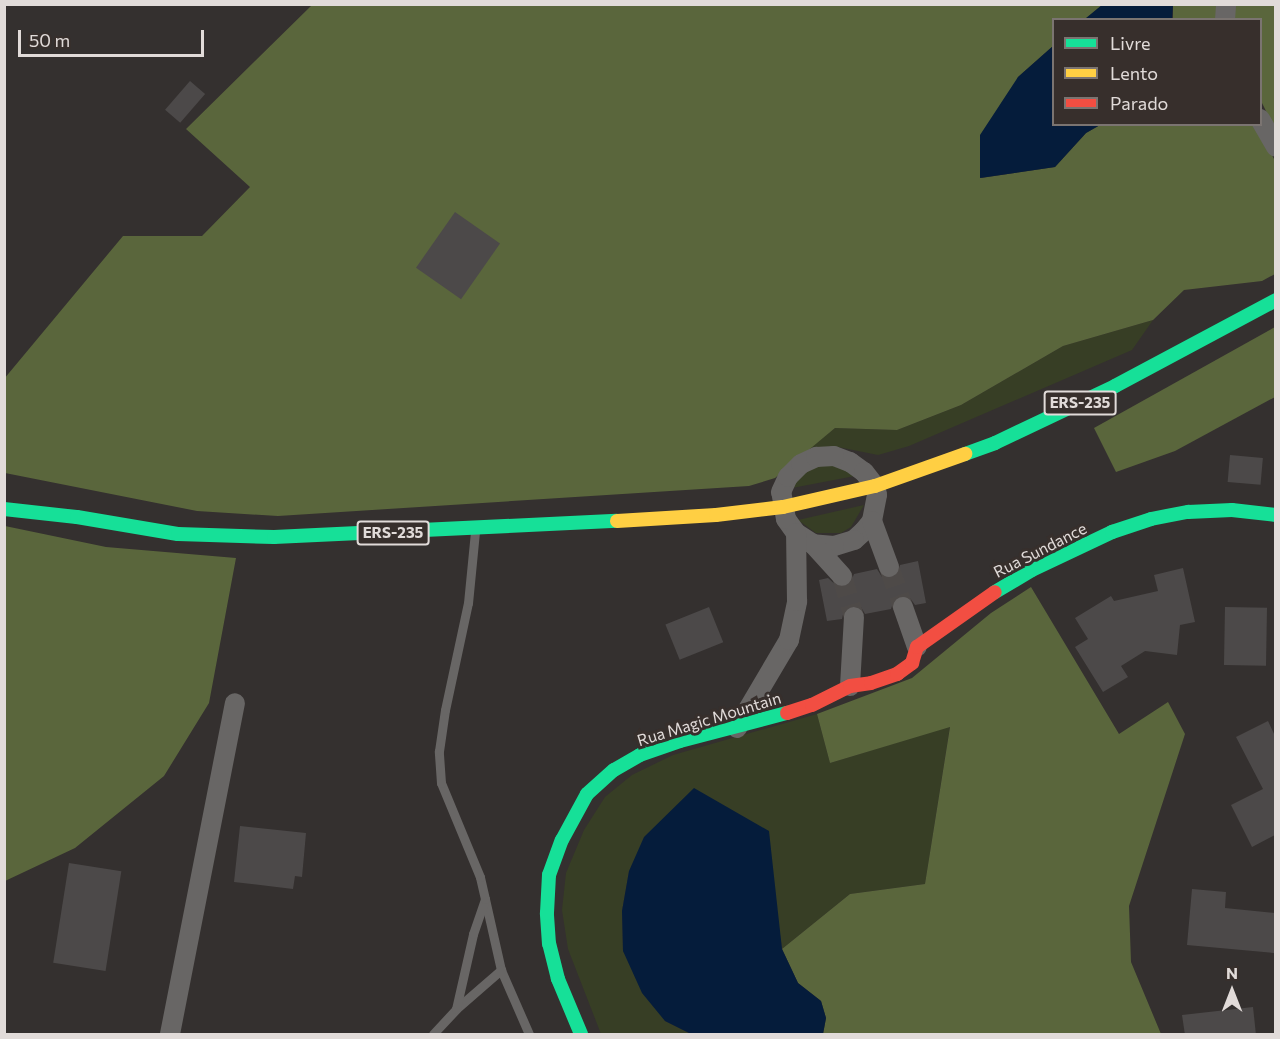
<!DOCTYPE html>
<style>
body{margin:0}
#map{position:relative;width:1280px;height:1039px;overflow:hidden;background:#34302f;font-family:Commissioner,sans-serif}
div>[style]{position:absolute}
[style*='--x']{left:calc(var(--x)*1px);top:calc(var(--y)*1px);width:calc(var(--w)*1px);rotate:calc(var(--a)*1deg)}
.green>*{inset:0;background:#373e25}
.forest>*{inset:0;background:#5a663c;transform-origin:0 0}
.water>*{inset:0;background:#051c3b}
.building>*{inset:0;background:#4c4949;transform-origin:0 0}
.street-tunnel>*{height:20px;margin-top:-10px;transform-origin:0;background:repeating-linear-gradient(90deg,#4e4a48 0 20px,transparent 0 30px)}
.lane>*{height:9px;margin:-4.5px;padding:0 4.5px;transform-origin:4.5px;border-radius:4.5px;background:#686665}
.street>*{height:20px;margin:-10px;padding:0 10px;transform-origin:10px;border-radius:10px;background:#686665}
.fast>*{height:14px;margin:-7px;padding:0 7px;transform-origin:7px;border-radius:7px;background:#16e098}
.slow>*{height:14px;margin:-7px;padding:0 7px;transform-origin:7px;border-radius:7px;background:#ffcf43}
.jam>*{height:14px;margin:-7px;padding:0 7px;transform-origin:7px;border-radius:7px;background:#f24e42}
span{translate:-50% -50%;white-space:nowrap;text-align:center;line-height:1.15;-webkit-text-stroke:6px #372f2c;paint-order:stroke}
.shield-label span{padding:2px 4px;background:#372f2c;border:2px solid;border-radius:4px;-webkit-text-stroke-width:0}
.shield-label{font-size:15px;color:#e1dbd9;font-weight:700}
.street-label{font-size:16px;color:#e1dbd9}
.frame{position:absolute;inset:0;border:6px solid #e1dbd9;pointer-events:none}
.legend{position:absolute;left:1052px;top:18px;width:210px;height:108px;box-sizing:border-box;background:#372f2c;border:2px solid #7b7471;margin:0;padding:8px 10px;list-style:none;font-size:18px;color:#e1dbd9}
.legend li{display:flex;align-items:center;gap:12px;height:30px}
.legend b{width:30px;border:2px solid #7b7471}
.north{position:absolute;left:1202px;top:961px;width:60px;height:60px;-webkit-text-stroke:4px #372f2c;paint-order:stroke;rotate:0deg;font-size:16px;font-weight:700;line-height:24px;text-align:center;color:#e1dbd9}
.north::after{content:'';display:block;margin:auto;width:21px;height:27px;background:#e1dbd9;clip-path:polygon(50% 0,100% 100%,50% 72%,0 100%)}
.scale{position:absolute;left:18px;top:30px;width:186px;height:27px;box-sizing:border-box;border:3px solid #e1dbd9;border-top:0;padding-left:8px;font-size:18px;line-height:21px;white-space:nowrap;color:#e1dbd9;-webkit-text-stroke:4px #372f2c;paint-order:stroke}
</style>
<div id="map">
<div class="green">
<i style="clip-path:polygon(1153px 320px,1132px 350px,909px 446px,878px 455px,833px 446px,795px 460px,835px 428px,897px 430px,961px 405px,1063px 346px)"></i>
<i style="clip-path:polygon(837px 465px,855px 476px,792px 488px,798px 478px,815px 466px)"></i>
<i style="clip-path:polygon(864px 505px,851px 527px,841px 533px,816px 533px,798px 520px)"></i>
<i style="clip-path:polygon(817px 714px,830px 763px,950px 726px,925px 884px,850px 894px,782px 949px,777px 913px,629px 871px,622px 911px,623px 951px,665px 1021px,691px 1034px,601px 1034px,568px 949px,562px 910px,566px 873px,584px 830px,605px 797px,632px 775px,673px 755px)"></i>
</div>
<div class="forest">
<i style="clip-path:polygon(312px 5px,1102px 5px,1085px 19px,1054px 20px,1053px 46px,1018px 77px,981px 178px,1055px 167px,1086px 133px,1100px 125px,1257px 125px,1275px 161px,1275px 274px,1262px 281px,1184px 290px,1153px 320px,1063px 346px,961px 405px,897px 430px,835px 428px,775px 478px,749px 486px,278px 516px,197px 511px,5px 473px,4px 379px,123px 236px,202px 236px,250px 187px,186px 129px)"></i>
<i style="left:1173px;top:5px;width:46px;height:15px"></i>
<i style="clip-path:polygon(1232px 5px,1275px 5px,1275px 129px,1261px 101px,1260px 20px,1233px 19px)"></i>
<i style="clip-path:polygon(1275px 327px,1275px 397px,1175px 451px,1116px 472px,1094px 428px)"></i>
<i style="clip-path:polygon(5px 526px,106px 547px,236px 558px,209px 703px,164px 776px,75px 848px,5px 881px)"></i>
<i style="clip-path:polygon(1031px 587px,1119px 734px,1168px 702px,1185px 734px,1129px 906px,1131px 962px,1161px 1034px,823px 1034px,826px 1018px,821px 1001px,798px 983px,782px 949px,850px 894px,925px 884px,950px 727px,830px 763px,817px 714px,912px 678px,991px 613px)"></i>
</div>
<div class="water">
<i style="clip-path:polygon(1102px 5px,1173px 5px,1172px 19px,1085px 19px)"></i>
<i style="clip-path:polygon(1053px 46px,1054px 124px,1100px 125px,1086px 133px,1055px 167px,980px 178px,980px 135px,1018px 77px)"></i>
<i style="clip-path:polygon(694px 788px,769px 831px,782px 949px,798px 983px,821px 1001px,826px 1018px,823px 1034px,691px 1034px,665px 1021px,642px 993px,623px 951px,622px 911px,629px 871px,644px 837px)"></i>
</div>
<div class="building">
<i style="left:190px;top:81px;width:20px;height:38px;rotate:41deg"></i>
<i style="left:455px;top:212px;width:55px;height:68px;rotate:35deg"></i>
<i style="left:1230px;top:455px;width:33px;height:27px;rotate:5deg"></i>
<i style="clip-path:polygon(918px 561px,926px 603px,915px 605px,910px 598px,900px 596px,894px 600px,891px 609px,865px 614px,861px 607px,854px 605px,844px 610px,842px 619px,827px 621px,819px 580px,828px 578px,838px 587px,844px 588px,850px 584px,854px 574px,877px 569px,882px 577px,893px 578px,899px 574px,900px 565px)"></i>
<i style="clip-path:polygon(1183px 568px,1195px 622px,1180px 625px,1177px 655px,1145px 651px,1121px 666px,1128px 677px,1103px 692px,1075px 647px,1088px 639px,1075px 618px,1111px 596px,1114px 601px,1158px 591px,1154px 575px)"></i>
<i style="left:709px;top:607px;width:38px;height:47px;rotate:68deg"></i>
<i style="left:1225px;top:607px;width:42px;height:58px;rotate:1deg"></i>
<i style="clip-path:polygon(1268px 721px,1275px 736px,1275px 835px,1252px 847px,1231px 805px,1263px 789px,1236px 737px)"></i>
<i style="clip-path:polygon(240px 826px,306px 833px,302px 877px,295px 876px,293px 889px,234px 882px)"></i>
<i style="left:69px;top:863px;width:53px;height:101px;rotate:9deg"></i>
<i style="clip-path:polygon(1192px 889px,1226px 892px,1225px 908px,1275px 913px,1274px 953px,1187px 945px)"></i>
<i style="clip-path:polygon(1253px 1007px,1256px 1035px,1185px 1035px,1182px 1015px)"></i>
</div>
<div class="street-tunnel">
<i style="--x:889;--y:567;--w:42;--a:70.7"></i>
<i style="--x:842;--y:576;--w:43;--a:73.7"></i>
</div>
<div class="lane">
<i style="--x:485;--y:899;--w:73;--a:77.3"></i>
<i style="--x:501;--y:970;--w:70;--a:66.4"></i>
<i style="--x:456;--y:1009;--w:60;--a:-40.9"></i>
<i style="--x:433;--y:1034;--w:34;--a:-47"></i>
<i style="--x:456;--y:1009;--w:77;--a:-77.2"></i>
<i style="--x:473;--y:934;--w:37;--a:-71"></i>
<i style="--x:485;--y:899;--w:23;--a:-103"></i>
<i style="--x:480;--y:877;--w:102;--a:-112.5"></i>
<i style="--x:441;--y:783;--w:32;--a:-94"></i>
<i style="--x:439;--y:751;--w:41;--a:-81.7"></i>
<i style="--x:445;--y:710;--w:109;--a:-77.9"></i>
<i style="--x:468;--y:603;--w:72;--a:-84.4"></i>
</div>
<div class="street">
<i style="--x:1225;--y:20;--w:16;--a:-86"></i>
<i style="--x:1260;--y:119;--w:32;--a:60"></i>
<i style="--x:834;--y:456;--w:17;--a:21"></i>
<i style="--x:850;--y:462;--w:17;--a:36"></i>
<i style="--x:864;--y:472;--w:18;--a:52"></i>
<i style="--x:875;--y:486;--w:9;--a:77"></i>
<i style="--x:877;--y:495;--w:26;--a:101"></i>
<i style="--x:872;--y:521;--w:13;--a:129"></i>
<i style="--x:864;--y:531;--w:13;--a:138"></i>
<i style="--x:854;--y:540;--w:21;--a:163"></i>
<i style="--x:834;--y:546;--w:21;--a:-175"></i>
<i style="--x:813;--y:544;--w:20;--a:-147"></i>
<i style="--x:796;--y:533;--w:17;--a:-126"></i>
<i style="--x:786;--y:519;--w:27;--a:-100"></i>
<i style="--x:781;--y:492;--w:17;--a:-65"></i>
<i style="--x:788;--y:477;--w:18;--a:-45"></i>
<i style="--x:801;--y:464;--w:17;--a:-25"></i>
<i style="--x:816;--y:457;--w:18;--a:-3"></i>
<i style="--x:872;--y:521;--w:49;--a:69.7"></i>
<i style="--x:813;--y:544;--w:43;--a:47.8"></i>
<i style="--x:903;--y:607;--w:42;--a:70.7"></i>
<i style="--x:850;--y:686;--w:69;--a:-86.7"></i>
<i style="--x:737;--y:728;--w:102;--a:-59.4"></i>
<i style="--x:789;--y:640;--w:40;--a:-78"></i>
<i style="--x:797;--y:601;--w:68;--a:-90.8"></i>
<i style="--x:170;--y:1034;--w:337;--a:-78.9"></i>
</div>
<div class="fast">
<i style="--x:965;--y:454;--w:32;--a:-20"></i>
<i style="--x:995;--y:443;--w:133;--a:-25.4"></i>
<i style="--x:1115;--y:386;--w:183;--a:-28.1"></i>
<i style="--x:4;--y:509;--w:73;--a:6.3"></i>
<i style="--x:77;--y:517;--w:102;--a:9.6"></i>
<i style="--x:178;--y:534;--w:96;--a:1.8"></i>
<i style="--x:274;--y:537;--w:343;--a:-2.7"></i>
<i style="--x:995;--y:592;--w:43;--a:-30.7"></i>
<i style="--x:1032;--y:570;--w:89;--a:-25.4"></i>
<i style="--x:1112;--y:532;--w:41;--a:-18.4"></i>
<i style="--x:1151;--y:519;--w:38;--a:-11"></i>
<i style="--x:1188;--y:512;--w:44;--a:-2.6"></i>
<i style="--x:1232;--y:510;--w:44;--a:6.5"></i>
<i style="--x:581;--y:1034;--w:60;--a:-112.7"></i>
<i style="--x:558;--y:979;--w:36;--a:-104"></i>
<i style="--x:549;--y:944;--w:31;--a:-94"></i>
<i style="--x:547;--y:913;--w:38;--a:-87"></i>
<i style="--x:549;--y:875;--w:37;--a:-70"></i>
<i style="--x:562;--y:840;--w:52;--a:-61.5"></i>
<i style="--x:587;--y:794;--w:36;--a:-42"></i>
<i style="--x:614;--y:770;--w:30;--a:-30"></i>
<i style="--x:640;--y:755;--w:42;--a:-19.3"></i>
<i style="--x:680;--y:741;--w:111;--a:-14.7"></i>
</div>
<div class="slow">
<i style="--x:617;--y:521;--w:99;--a:-3.5"></i>
<i style="--x:716;--y:515;--w:67;--a:-6.8"></i>
<i style="--x:783;--y:507;--w:94;--a:-12.9"></i>
<i style="--x:875;--y:486;--w:96;--a:-19.6"></i>
</div>
<div class="jam">
<i style="--x:787;--y:713;--w:26;--a:-18"></i>
<i style="--x:812;--y:705;--w:42;--a:-26.6"></i>
<i style="--x:850;--y:686;--w:21;--a:-8"></i>
<i style="--x:871;--y:683;--w:28;--a:-19"></i>
<i style="--x:897;--y:674;--w:19;--a:-36"></i>
<i style="--x:912;--y:663;--w:17;--a:-73"></i>
<i style="--x:917;--y:647;--w:95;--a:-35.2"></i>
</div>
<div class="shield-label">
<span style="left:1080px;top:403px">ERS-235</span>
<span style="left:393px;top:533px">ERS-235</span>
</div>
<div class="street-label">
<span style="left:1040px;top:550px;rotate:-27deg">Rua Sundance</span>
<span style="left:709px;top:719px;rotate:-17deg">Rua Magic Mountain</span>
</div>
<div class="frame"></div>
<ul class="legend">
<li><b style="height:8px;background:#16e098"></b>Livre</li>
<li><b style="height:8px;background:#ffcf43"></b>Lento</li>
<li><b style="height:8px;background:#f24e42"></b>Parado</li>
</ul>
<div class="north">N</div>
<div class="scale">50 m</div>
</div>
